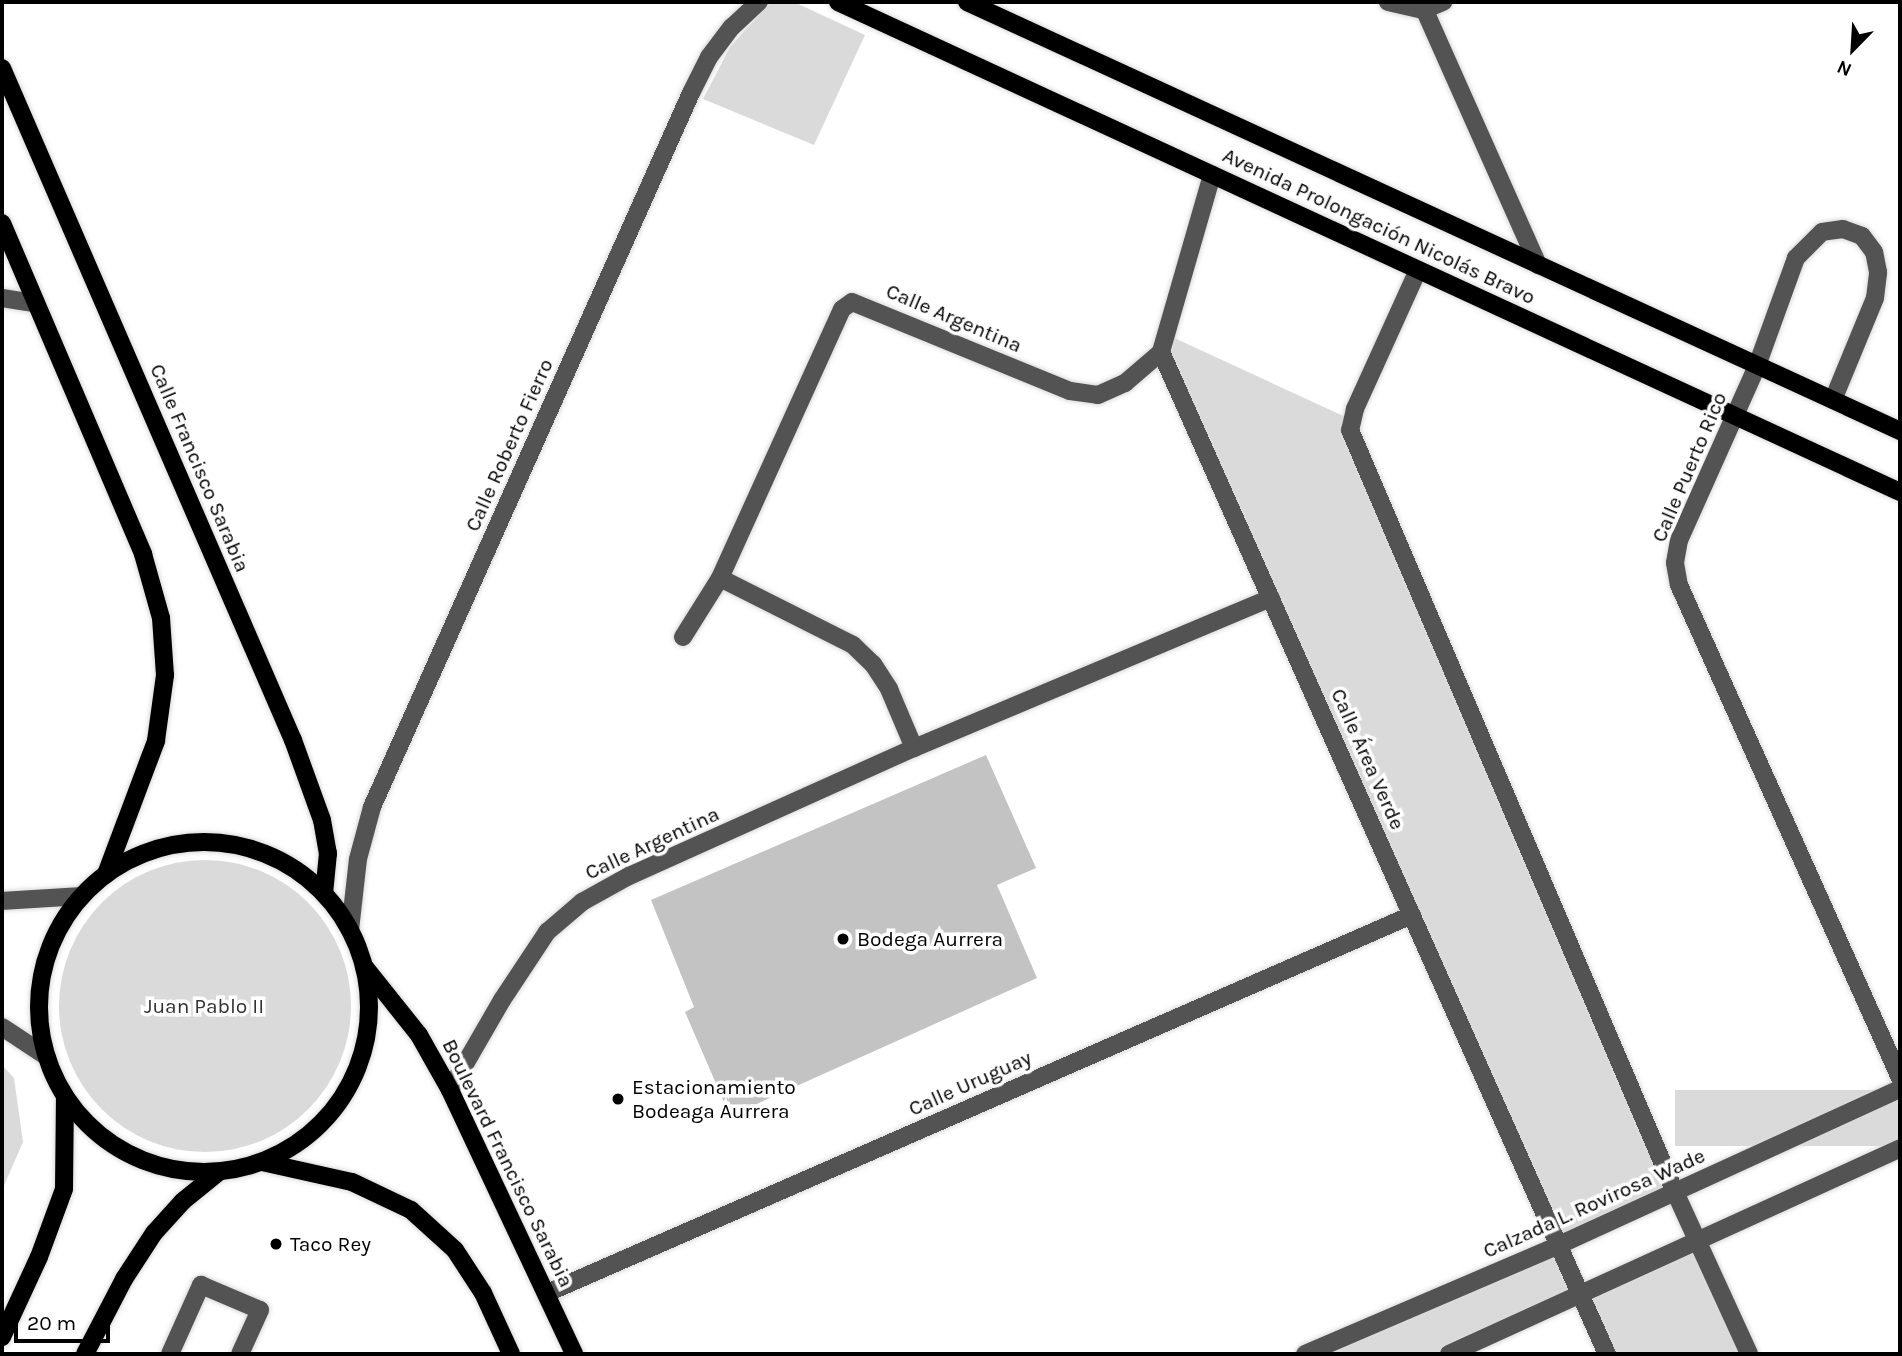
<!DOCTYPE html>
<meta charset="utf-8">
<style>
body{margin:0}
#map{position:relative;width:1902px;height:1356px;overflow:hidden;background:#fff;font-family:Karla,sans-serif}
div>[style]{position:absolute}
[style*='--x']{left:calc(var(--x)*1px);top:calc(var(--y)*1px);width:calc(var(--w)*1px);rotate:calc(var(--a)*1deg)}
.green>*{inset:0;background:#dadada;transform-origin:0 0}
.round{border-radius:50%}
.building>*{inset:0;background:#c3c3c3}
.roads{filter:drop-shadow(0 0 2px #dbdbdb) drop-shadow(0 0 2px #dbdbdb)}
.minor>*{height:18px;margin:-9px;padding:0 9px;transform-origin:9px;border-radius:9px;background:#535353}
.major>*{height:18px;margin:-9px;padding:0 9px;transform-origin:9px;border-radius:9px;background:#000}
.major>.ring{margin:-9px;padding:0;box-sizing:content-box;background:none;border:18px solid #000;border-radius:50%}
.dots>*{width:19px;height:19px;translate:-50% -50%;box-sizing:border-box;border:4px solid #fff;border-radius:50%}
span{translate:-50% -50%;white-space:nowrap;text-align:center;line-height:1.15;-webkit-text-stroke:7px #fff;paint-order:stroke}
.street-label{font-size:21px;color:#000}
.poi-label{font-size:21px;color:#000}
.left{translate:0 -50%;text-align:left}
.park-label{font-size:21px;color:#313131}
.frame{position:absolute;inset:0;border:4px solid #000;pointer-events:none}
.north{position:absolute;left:1818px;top:14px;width:70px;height:70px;-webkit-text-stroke:5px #fff;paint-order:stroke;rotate:204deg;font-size:19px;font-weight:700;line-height:28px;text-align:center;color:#000}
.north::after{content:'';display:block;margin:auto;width:24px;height:32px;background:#000;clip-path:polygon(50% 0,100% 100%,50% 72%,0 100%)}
.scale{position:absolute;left:14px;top:1311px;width:96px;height:32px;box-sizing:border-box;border:4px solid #000;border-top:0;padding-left:9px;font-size:21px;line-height:24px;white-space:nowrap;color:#000;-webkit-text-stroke:5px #fff;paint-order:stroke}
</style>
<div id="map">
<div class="green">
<i style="clip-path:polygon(771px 2px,794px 2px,865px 35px,814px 145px,703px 99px,730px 47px)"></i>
<i style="clip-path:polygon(1170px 336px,1352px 420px,1674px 1191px,1559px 1244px,1161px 352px)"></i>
<i class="round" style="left:59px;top:860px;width:292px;height:292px"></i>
<i style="clip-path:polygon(2px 1065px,14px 1078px,23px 1142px,2px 1190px)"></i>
<i style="left:1900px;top:1090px;width:56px;height:225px;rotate:90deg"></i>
<i style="clip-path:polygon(1698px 1246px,1746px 1354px,1609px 1354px,1584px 1297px)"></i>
<i style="clip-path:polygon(1557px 1249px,1575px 1292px,1437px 1354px,1314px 1354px)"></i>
</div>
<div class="building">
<i style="clip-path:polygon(986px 755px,1036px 868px,997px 885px,1037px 978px,730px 1116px,685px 1012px,694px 1007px,651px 900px)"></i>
</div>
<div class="roads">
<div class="minor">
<i style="--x:1388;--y:2;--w:37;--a:13"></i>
<i style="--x:1424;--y:10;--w:21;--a:-23"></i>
<i style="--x:1421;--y:2;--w:288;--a:66"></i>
<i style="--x:1212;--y:175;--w:184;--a:106.1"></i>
<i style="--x:1161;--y:352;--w:1097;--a:66.01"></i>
<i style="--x:1418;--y:270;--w:153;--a:114.4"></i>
<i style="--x:1355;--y:409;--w:22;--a:103"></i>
<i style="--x:1350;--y:430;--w:828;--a:66.9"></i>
<i style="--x:1675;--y:1192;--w:178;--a:65.4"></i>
<i style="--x:2;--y:298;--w:32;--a:9"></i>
<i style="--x:1833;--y:400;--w:110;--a:-67.6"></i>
<i style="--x:1875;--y:298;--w:26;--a:-83"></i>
<i style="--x:1878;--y:272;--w:20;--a:-101"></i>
<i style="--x:1874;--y:252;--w:20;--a:-127"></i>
<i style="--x:1862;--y:236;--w:20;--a:-160"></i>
<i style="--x:1843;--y:229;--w:21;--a:172"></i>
<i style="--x:1822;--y:232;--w:37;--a:135"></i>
<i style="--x:1796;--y:258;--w:115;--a:109.9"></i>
<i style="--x:1757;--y:366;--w:191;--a:114.1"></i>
<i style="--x:1679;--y:540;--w:23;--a:100"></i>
<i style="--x:1675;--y:563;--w:22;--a:80"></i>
<i style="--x:1679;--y:585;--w:540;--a:65.85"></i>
<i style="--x:720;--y:578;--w:149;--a:26.7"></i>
<i style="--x:853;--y:645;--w:28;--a:44"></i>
<i style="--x:873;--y:664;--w:30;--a:57"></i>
<i style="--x:889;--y:689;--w:64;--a:67"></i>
<i style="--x:683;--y:637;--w:70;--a:-57.9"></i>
<i style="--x:720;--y:578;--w:295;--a:-65.6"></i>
<i style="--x:842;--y:309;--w:12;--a:-35"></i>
<i style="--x:852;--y:302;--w:235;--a:22.2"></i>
<i style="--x:1070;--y:391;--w:28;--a:8"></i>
<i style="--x:1098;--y:395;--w:30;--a:-24"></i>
<i style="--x:1125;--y:383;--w:48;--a:-40.7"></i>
<i style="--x:2;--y:901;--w:79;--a:-3.6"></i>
<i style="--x:350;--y:930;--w:71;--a:-83.6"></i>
<i style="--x:358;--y:859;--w:54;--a:-74.9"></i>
<i style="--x:372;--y:807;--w:782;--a:-65.93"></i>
<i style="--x:691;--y:93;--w:40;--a:-63.4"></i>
<i style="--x:709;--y:57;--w:38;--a:-53"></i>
<i style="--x:732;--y:27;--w:37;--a:-43"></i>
<i style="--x:2;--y:1027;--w:53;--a:33.4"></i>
<i style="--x:450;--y:1090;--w:104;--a:-60"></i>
<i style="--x:502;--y:1000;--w:82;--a:-56.5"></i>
<i style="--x:547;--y:932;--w:46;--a:-40.6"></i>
<i style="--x:582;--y:902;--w:54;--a:-29"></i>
<i style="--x:629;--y:876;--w:312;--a:-24.2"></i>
<i style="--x:914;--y:748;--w:387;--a:-22.8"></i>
<i style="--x:547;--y:1293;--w:944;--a:-23.61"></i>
<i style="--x:170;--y:1354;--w:76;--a:-65.8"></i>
<i style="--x:201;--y:1285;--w:64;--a:23"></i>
<i style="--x:260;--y:1310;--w:48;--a:114.4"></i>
<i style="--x:1305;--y:1354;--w:276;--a:-23.2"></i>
<i style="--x:1559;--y:1245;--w:375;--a:-24.6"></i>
<i style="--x:1449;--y:1354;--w:496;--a:-24.5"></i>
</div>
<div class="major">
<i style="--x:838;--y:2;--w:1170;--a:24.77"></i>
<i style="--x:967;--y:2;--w:1027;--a:24.69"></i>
<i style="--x:2;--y:68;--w:732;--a:66.59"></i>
<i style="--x:293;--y:740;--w:85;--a:70.1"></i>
<i style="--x:322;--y:820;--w:34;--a:80"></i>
<i style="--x:328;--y:853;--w:41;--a:95.6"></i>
<i style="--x:2;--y:223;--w:360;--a:66.9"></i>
<i style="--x:143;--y:554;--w:66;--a:74.3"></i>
<i style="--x:161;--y:618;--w:57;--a:86"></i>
<i style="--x:165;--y:675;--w:67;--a:97.8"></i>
<i style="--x:156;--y:741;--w:142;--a:110.6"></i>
<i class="ring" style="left:39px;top:842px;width:312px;height:312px"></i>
<i style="--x:364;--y:966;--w:88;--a:51.4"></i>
<i style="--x:419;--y:1035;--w:63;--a:60.6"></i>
<i style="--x:450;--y:1090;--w:292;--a:64.8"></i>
<i style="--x:262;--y:1162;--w:92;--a:12.5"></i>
<i style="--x:352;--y:1182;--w:65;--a:25.4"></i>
<i style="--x:411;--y:1210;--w:59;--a:42.3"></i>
<i style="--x:455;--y:1250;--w:51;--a:56.9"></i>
<i style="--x:483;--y:1293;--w:67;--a:65.3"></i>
<i style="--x:2;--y:1337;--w:88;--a:-65.2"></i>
<i style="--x:39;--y:1257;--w:72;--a:-69.8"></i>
<i style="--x:64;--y:1189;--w:93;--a:-89.4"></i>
<i style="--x:85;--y:1354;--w:85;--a:-62.5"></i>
<i style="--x:124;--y:1279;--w:55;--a:-56.9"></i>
<i style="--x:154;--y:1233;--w:43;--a:-47.8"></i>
<i style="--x:183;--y:1201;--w:46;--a:-38.9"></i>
</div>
</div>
<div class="dots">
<i style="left:843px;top:939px;background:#000"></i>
<i style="left:618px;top:1099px;background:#000"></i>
<i style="left:276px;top:1244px;background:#000"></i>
</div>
<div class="street-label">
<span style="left:1379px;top:226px;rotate:25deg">Avenida Prolongación Nicolás Bravo</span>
<span style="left:954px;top:318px;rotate:23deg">Calle Argentina</span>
<span style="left:509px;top:445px;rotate:-66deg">Calle Roberto Fierro</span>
<span style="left:1689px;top:467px;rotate:-67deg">Calle Puerto Rico</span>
<span style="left:200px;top:468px;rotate:67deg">Calle Francisco Sarabia</span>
<span style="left:1368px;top:759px;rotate:66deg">Calle Área Verde</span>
<span style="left:652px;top:843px;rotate:-25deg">Calle Argentina</span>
<span style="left:970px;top:1083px;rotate:-24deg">Calle Uruguay</span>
<span style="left:508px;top:1163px;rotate:64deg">Boulevard Francisco Sarabia</span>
<span style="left:1594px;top:1203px;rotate:-24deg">Calzada L. Rovirosa Wade</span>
</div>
<div class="poi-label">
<span class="left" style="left:857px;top:939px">Bodega Aurrera</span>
<span class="left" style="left:632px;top:1099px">Estacionamiento<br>Bodeaga Aurrera</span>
<span class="left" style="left:290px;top:1244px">Taco Rey</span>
</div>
<div class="park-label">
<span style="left:204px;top:1006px">Juan Pablo II</span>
</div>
<div class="frame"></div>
<div class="north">N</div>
<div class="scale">20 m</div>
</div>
